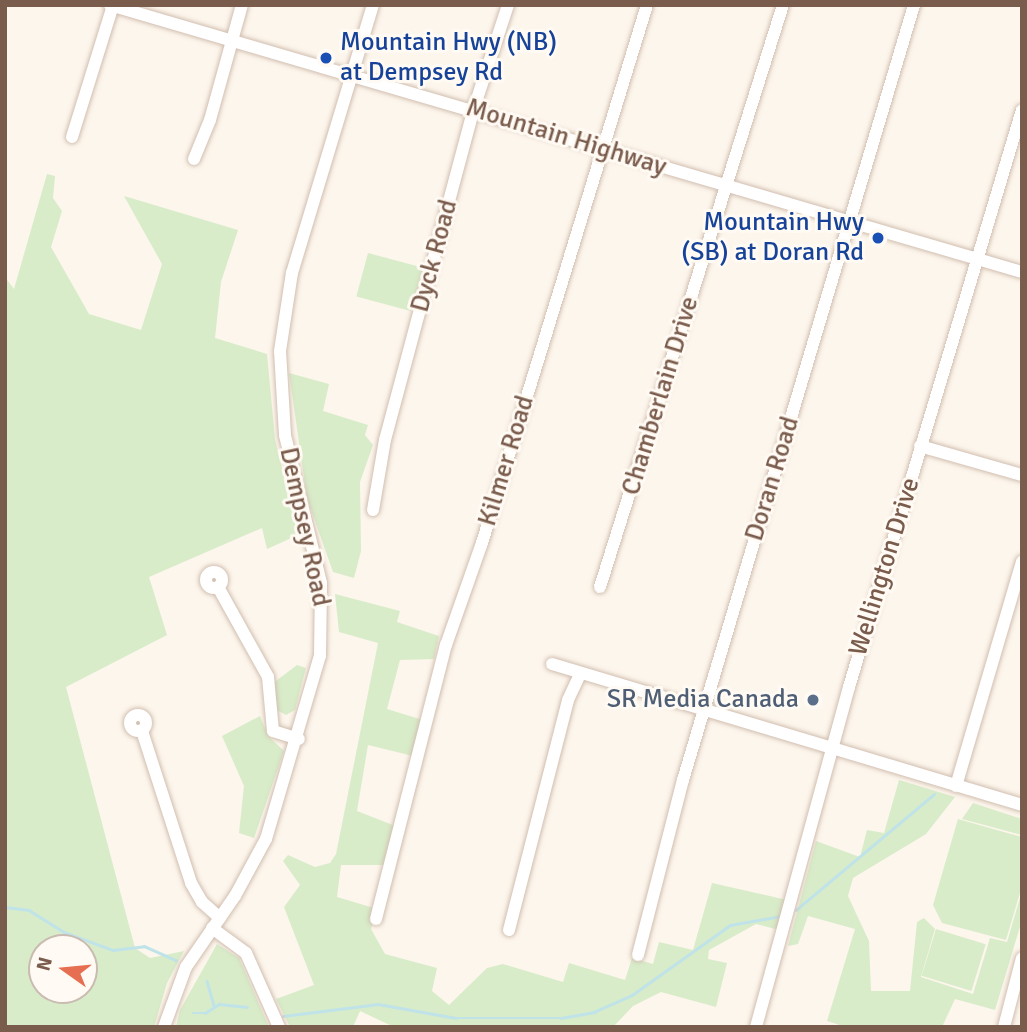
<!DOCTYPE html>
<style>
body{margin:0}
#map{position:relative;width:1027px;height:1032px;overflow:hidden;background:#fdf6ec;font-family:Signika,sans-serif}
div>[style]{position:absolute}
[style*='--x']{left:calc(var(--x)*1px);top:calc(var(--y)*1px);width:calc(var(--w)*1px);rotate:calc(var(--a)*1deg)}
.green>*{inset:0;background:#d8ecc9;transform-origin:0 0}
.stream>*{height:2.5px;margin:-1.25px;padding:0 1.25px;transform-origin:1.25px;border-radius:1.25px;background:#bfe3e8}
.roads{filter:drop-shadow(0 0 2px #d1beb0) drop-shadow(0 0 2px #d1beb0)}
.minor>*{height:12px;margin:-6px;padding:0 6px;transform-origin:6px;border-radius:6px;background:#fff}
.minor>.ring{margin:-6px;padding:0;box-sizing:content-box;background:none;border:12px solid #fff;border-radius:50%}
.dots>*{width:19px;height:19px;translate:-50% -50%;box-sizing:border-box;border:4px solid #fffaf3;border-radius:50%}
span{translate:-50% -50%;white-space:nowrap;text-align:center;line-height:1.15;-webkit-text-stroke:6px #fffaf3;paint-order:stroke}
.transit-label{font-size:26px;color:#164399}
.left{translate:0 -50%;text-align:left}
.right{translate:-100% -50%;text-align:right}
.street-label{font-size:26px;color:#7a5c4d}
.service-label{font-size:26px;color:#4e5e75}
.frame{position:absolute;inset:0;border:7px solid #7a5c4d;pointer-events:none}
.north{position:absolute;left:28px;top:934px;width:70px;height:70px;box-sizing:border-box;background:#fffaf3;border:2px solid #cabbb1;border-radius:50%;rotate:285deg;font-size:19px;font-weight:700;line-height:28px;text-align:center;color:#7a5c4d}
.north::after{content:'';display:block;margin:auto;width:24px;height:32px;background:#e76f51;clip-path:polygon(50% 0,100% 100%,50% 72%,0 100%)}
</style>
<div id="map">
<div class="green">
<i style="clip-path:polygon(evenodd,47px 174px,55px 176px,53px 198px,62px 211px,51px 247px,89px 314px,141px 330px,162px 264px,124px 196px,238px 230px,221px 282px,215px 338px,267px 354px,275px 439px,298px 535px,267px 549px,262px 528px,149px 577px,167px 635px,66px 687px,135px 948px,150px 958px,184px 951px,167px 983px,154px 1027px,5px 1027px,5px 277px,14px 289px,47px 174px,42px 948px,84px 948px,84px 990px,42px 990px,42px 948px)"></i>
<i style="left:368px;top:253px;width:59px;height:45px;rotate:15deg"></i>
<i style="clip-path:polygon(289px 373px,329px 384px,323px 411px,368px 425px,365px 435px,373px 445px,360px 482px,361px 551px,354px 578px,333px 572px,307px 498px)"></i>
<i style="clip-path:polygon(335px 594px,400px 611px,397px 622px,439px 636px,434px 659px,400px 660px,387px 709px,426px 721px,417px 757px,368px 745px,357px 811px,398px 827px,389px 865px,341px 865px,337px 897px,377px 909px,371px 929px,385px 954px,437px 968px,432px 991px,449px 1005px,487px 968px,503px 964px,563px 982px,569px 963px,625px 980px,632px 958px,653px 964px,659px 942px,693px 950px,712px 883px,787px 900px,779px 930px,756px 924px,709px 950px,708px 959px,727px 963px,716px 1007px,661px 992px,633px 1006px,613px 1027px,394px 1027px,360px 1011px,353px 1027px,290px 1027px,276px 999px,314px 985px,284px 907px,300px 885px,283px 861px,288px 855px,315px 867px,330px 863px,336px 854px,378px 643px,339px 632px)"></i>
<i style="clip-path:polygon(297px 665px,306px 668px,295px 710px,286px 715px,275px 709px,272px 684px)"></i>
<i style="clip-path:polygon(260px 716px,268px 736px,284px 751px,254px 838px,239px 833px,244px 786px,222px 736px)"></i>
<i style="clip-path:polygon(899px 780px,955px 797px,926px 834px,853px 878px,848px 896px,869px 941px,871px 991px,910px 991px,917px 922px,924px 918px,935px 929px,921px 977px,973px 994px,990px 938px,1007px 942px,1022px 891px,1022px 920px,995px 1010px,955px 999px,942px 1027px,846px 1027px,827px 1021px,855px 929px,808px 916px,798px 944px,788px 946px,816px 841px,860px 857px,867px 830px,884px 833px)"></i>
<i style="clip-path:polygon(973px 803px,1022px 819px,1022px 835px,962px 819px)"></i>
<i style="clip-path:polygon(958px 819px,1022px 837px,1022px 886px,1006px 940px,942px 923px,933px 905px)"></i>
<i style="left:936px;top:929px;width:52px;height:49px;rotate:17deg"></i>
<i style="clip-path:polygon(217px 944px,239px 958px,269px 1027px,176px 1027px,180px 1010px)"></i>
</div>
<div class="stream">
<i style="--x:5;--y:907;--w:24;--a:7"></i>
<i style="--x:29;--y:910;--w:41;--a:32.2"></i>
<i style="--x:64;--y:932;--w:52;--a:20.2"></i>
<i style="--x:113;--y:950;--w:31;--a:-7"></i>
<i style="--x:144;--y:946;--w:35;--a:24"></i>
<i style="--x:796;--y:910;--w:180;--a:-40"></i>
<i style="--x:207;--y:981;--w:25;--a:74"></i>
<i style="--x:193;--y:1013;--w:12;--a:0"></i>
<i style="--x:205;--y:1013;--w:17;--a:-33"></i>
<i style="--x:219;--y:1004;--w:28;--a:6"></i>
<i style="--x:283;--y:1016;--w:96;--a:-7.2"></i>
<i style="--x:378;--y:1004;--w:79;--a:10.2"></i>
<i style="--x:456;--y:1018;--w:105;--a:0"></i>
<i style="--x:561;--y:1018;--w:34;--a:-10"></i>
<i style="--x:594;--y:1012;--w:42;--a:-24.1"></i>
<i style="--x:632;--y:995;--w:120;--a:-35.5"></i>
<i style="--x:730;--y:925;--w:52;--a:-10"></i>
</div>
<div class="roads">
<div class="minor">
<i style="--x:110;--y:5;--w:950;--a:16.32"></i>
<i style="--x:72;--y:137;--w:138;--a:-72.7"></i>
<i style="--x:194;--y:159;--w:42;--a:-67.7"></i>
<i style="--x:210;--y:120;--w:119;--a:-74.5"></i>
<i style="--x:920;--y:446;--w:106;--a:15.9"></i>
<i style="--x:373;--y:510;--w:71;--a:-80.3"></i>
<i style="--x:385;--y:440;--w:341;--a:-75"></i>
<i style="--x:473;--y:111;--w:112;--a:-71.7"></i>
<i class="ring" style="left:206px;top:572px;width:4px;height:4px"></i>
<i style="--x:218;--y:587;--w:103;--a:60.9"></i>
<i style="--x:268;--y:677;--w:54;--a:84.7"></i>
<i style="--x:273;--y:731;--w:27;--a:17"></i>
<i style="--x:600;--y:587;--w:610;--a:-72.55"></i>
<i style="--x:552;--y:664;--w:491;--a:16.7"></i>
<i class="ring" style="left:130px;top:715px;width:4px;height:4px"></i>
<i style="--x:142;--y:731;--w:160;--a:72.1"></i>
<i style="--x:191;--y:883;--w:22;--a:60"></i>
<i style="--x:202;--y:902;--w:24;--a:42"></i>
<i style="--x:956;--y:786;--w:234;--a:-73.6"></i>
<i style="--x:376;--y:919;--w:283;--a:-75.7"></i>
<i style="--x:446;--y:645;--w:108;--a:-70.6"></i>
<i style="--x:482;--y:543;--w:563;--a:-72.95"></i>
<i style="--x:212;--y:928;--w:42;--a:36.3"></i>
<i style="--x:246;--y:953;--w:81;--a:66"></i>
<i style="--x:509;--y:930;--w:237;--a:-75.6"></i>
<i style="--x:568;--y:700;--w:29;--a:-65"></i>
<i style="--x:638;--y:955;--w:181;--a:-75.6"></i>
<i style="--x:683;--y:780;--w:809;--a:-73.4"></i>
<i style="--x:164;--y:1027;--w:64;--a:-69.9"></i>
<i style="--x:186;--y:967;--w:86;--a:-55.4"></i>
<i style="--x:235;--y:896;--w:65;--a:-61.5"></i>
<i style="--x:266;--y:839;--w:191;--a:-73.6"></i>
<i style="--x:320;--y:656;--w:73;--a:-89.2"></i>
<i style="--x:321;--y:583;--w:152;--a:-103.7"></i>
<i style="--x:285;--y:435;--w:84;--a:-93.4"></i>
<i style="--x:280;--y:351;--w:79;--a:-81.3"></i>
<i style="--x:292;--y:273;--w:280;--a:-73.2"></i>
<i style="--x:756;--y:1027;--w:352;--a:-74.7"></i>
<i style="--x:849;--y:687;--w:602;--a:-73.31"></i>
<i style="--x:1004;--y:1027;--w:71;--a:-75.4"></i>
</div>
</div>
<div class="dots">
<i style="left:326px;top:58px;background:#1a4fb4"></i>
<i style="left:878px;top:238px;background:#1a4fb4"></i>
<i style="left:813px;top:700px;background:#5c6f8a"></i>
</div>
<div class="transit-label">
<span class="left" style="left:340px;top:58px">Mountain Hwy (NB)<br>at Dempsey Rd</span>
<span class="right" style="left:864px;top:238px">Mountain Hwy<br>(SB) at Doran Rd</span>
</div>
<div class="street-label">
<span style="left:566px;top:138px;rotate:17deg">Mountain Highway</span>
<span style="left:435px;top:256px;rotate:-75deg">Dyck Road</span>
<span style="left:661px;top:396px;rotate:-73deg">Chamberlain Drive</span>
<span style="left:507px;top:461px;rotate:-73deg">Kilmer Road</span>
<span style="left:773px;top:479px;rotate:-73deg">Doran Road</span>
<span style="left:304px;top:527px;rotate:78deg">Dempsey Road</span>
<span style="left:885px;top:567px;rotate:-73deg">Wellington Drive</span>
</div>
<div class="service-label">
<span class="right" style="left:799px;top:700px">SR Media Canada</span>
</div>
<div class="frame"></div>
<div class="north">N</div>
</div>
